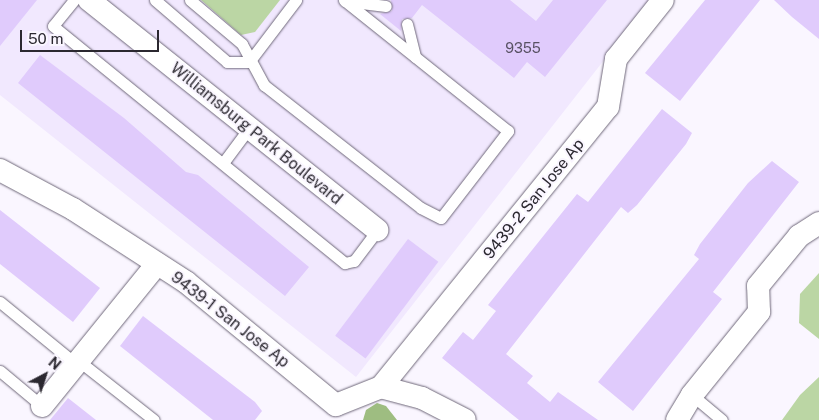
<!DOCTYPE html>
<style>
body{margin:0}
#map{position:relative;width:819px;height:420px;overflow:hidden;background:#faf6ff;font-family:"Public Sans",sans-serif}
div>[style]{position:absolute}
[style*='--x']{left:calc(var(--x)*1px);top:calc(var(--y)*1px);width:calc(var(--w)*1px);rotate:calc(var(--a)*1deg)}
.built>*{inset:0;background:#f1e8fe}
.green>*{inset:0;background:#bbd6a4}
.water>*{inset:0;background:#9ebd81}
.building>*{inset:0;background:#e0cbfc;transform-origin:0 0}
.roads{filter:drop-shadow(0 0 1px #6f687a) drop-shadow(0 0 1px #6f687a)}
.lane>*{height:11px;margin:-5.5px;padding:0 5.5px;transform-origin:5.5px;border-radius:5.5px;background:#fff}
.street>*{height:22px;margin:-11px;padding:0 11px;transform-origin:11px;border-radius:11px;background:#fff}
span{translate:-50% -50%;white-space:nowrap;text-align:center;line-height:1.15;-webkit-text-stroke:4px #faf6ff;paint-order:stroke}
.number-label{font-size:14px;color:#585163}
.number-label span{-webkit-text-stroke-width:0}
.street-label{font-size:16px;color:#2b2830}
.north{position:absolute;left:20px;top:350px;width:50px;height:50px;-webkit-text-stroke:4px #faf6ff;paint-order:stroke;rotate:40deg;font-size:14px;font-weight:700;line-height:20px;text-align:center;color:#2b2830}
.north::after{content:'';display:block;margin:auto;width:18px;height:22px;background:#2b2830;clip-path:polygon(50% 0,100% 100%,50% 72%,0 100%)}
.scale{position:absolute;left:20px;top:30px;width:139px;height:22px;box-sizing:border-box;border:2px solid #2b2830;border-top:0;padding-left:6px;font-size:15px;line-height:18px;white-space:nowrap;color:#2b2830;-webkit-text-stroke:4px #faf6ff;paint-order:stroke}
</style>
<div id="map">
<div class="built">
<i style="clip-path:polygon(0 0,201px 0,241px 35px,267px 0,651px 0,356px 377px,0 95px)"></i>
</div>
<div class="green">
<i style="clip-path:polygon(201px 0,280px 0,255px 32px,241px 35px)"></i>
<i style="clip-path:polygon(819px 273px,819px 339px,799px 323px,800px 294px)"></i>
<i style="clip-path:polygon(819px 377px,819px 420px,782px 420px,800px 395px)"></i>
</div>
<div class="water">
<i style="clip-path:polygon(377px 403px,386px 406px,397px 420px,363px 420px,366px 410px)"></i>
</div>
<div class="building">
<i style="clip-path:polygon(0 0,37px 0,0 46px)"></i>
<i style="clip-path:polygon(391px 0,510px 0,536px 21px,553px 0,607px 0,545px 77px,527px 62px,514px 78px,422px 5px,412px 18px,402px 19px,401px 31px,380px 14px,392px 11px)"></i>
<i style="clip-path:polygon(705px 0,760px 0,680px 101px,645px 73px)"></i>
<i style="clip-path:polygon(774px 0,819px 0,819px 39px,792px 17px)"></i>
<i style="clip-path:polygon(40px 55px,124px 118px,186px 172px,198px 175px,309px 267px,285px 296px,18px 83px)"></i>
<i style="clip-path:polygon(662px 109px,692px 133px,686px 144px,637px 205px,628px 213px,621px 207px,506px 354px,533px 376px,527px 383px,550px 402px,558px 392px,598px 420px,519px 420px,442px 358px,463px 332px,473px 340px,496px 311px,488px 305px,577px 194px,588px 202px)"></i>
<i style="clip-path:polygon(772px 161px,799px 182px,713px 292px,722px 299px,633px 411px,598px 382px,699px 259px,694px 255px,700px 244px,748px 183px)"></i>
<i style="clip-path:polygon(0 210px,100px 288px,73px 322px,0 264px)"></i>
<i style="left:408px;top:239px;width:38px;height:121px;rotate:37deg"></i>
<i style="clip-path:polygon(143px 316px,255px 402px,262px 411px,255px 420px,213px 420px,120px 346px)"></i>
<i style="clip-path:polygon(68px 398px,96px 420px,50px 420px)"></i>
</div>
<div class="roads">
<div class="lane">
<i style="--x:74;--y:0;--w:33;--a:129"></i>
<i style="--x:53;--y:26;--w:376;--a:39.1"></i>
<i style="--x:345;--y:263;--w:9;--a:-13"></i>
<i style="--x:354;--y:261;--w:39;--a:-53"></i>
<i style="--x:155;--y:0;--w:95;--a:40.7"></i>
<i style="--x:227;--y:62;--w:22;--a:0"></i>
<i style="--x:190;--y:0;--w:68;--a:40.2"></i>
<i style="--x:242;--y:44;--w:47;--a:61.8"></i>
<i style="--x:264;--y:85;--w:199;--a:38.1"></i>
<i style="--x:421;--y:208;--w:22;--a:27"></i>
<i style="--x:441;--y:218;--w:110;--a:-52.4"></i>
<i style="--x:508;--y:131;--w:210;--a:-141.4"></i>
<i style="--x:345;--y:1;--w:41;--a:7"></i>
<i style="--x:407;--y:24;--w:34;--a:76"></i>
<i style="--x:249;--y:62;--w:78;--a:-52.8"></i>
<i style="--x:223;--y:163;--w:44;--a:-53.4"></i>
<i style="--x:0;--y:302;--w:98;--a:39.2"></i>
<i style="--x:79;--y:361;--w:95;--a:38.2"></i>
<i style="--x:0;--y:371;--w:55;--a:39.8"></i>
<i style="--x:692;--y:395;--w:39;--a:40"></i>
</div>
<div class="street">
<i style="--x:89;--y:0;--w:369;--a:38.6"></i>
<i style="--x:0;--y:170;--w:83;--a:28.1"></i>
<i style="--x:73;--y:209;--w:135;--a:32.9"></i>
<i style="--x:186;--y:282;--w:194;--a:39.4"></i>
<i style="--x:336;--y:405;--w:48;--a:-21.8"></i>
<i style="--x:381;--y:387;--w:42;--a:15"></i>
<i style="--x:422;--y:398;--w:48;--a:27.1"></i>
<i style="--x:381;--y:387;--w:360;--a:-51"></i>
<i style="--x:608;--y:107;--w:49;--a:-80.5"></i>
<i style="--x:616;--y:59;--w:75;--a:-51.5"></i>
<i style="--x:42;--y:406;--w:183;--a:-51"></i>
<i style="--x:677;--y:420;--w:29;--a:-59"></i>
<i style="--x:692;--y:395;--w:107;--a:-51.1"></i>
<i style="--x:759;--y:312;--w:26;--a:-92"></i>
<i style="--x:758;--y:286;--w:65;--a:-50.6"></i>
<i style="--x:799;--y:236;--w:24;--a:-33"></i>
</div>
</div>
<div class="number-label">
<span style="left:523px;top:48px">9355</span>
</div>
<div class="street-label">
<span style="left:256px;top:134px;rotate:39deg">Williamsburg Park Boulevard</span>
<span style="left:534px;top:199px;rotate:-51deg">9439-2 San Jose Ap</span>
<span style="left:230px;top:320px;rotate:38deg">9439-1 San Jose Ap</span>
</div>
<div class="north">N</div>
<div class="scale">50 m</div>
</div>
